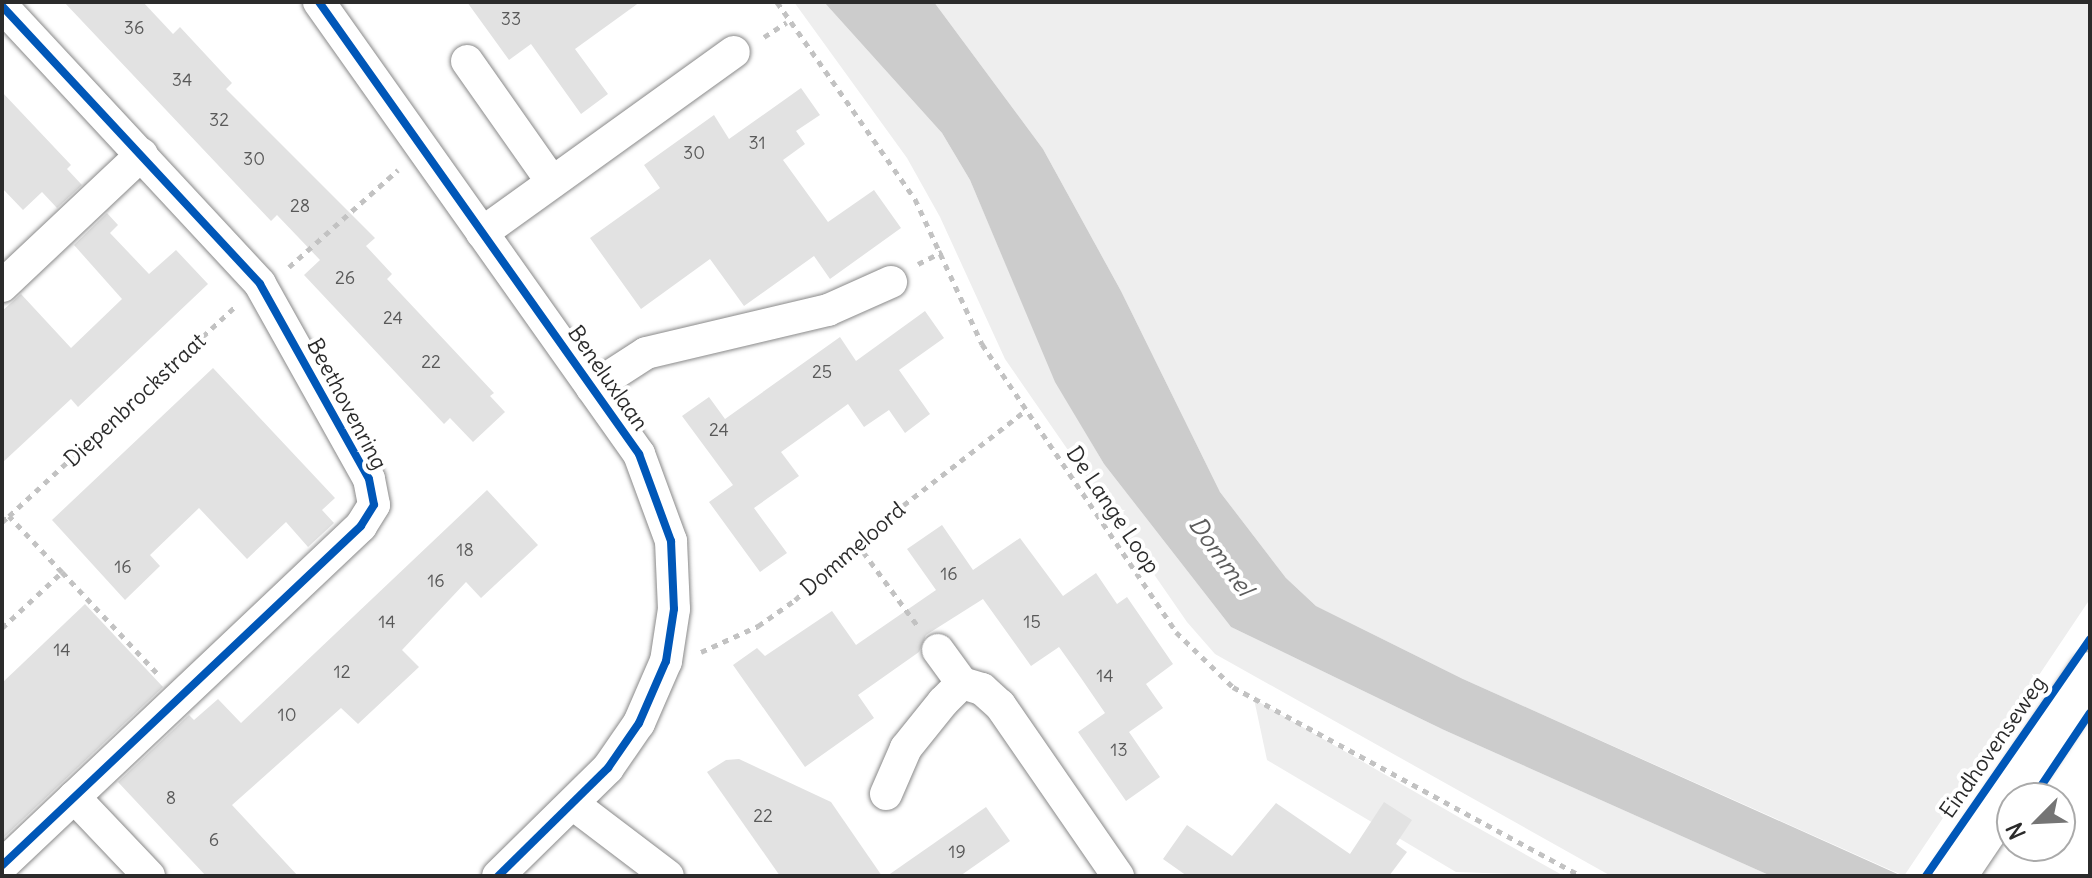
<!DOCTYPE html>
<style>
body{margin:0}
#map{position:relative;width:2092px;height:878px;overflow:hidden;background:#fff;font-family:Delius,sans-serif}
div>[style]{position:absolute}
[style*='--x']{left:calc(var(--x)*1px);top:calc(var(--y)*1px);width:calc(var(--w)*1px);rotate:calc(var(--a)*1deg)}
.built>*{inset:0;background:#eee}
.water>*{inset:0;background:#ccc}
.building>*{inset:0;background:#e2e2e2}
.path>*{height:5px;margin-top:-2.5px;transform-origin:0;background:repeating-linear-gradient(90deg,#c2c2c2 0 6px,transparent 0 12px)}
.roads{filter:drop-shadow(0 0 2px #8a8a8a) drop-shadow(0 0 2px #8a8a8a)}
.street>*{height:32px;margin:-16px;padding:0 16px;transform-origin:16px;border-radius:16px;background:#fff}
.secondary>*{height:44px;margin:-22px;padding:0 22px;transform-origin:22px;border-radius:22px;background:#fff}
.cycleway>*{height:8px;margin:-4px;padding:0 4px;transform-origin:4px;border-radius:4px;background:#0057b8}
span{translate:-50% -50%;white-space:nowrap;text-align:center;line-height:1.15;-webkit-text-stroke:8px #fff;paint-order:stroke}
.number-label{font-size:18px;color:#595959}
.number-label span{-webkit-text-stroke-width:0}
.street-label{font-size:22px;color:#2b2b2b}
.water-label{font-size:24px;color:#5c5c5c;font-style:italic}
.frame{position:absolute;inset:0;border:4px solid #2b2b2b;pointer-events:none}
.north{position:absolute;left:1996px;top:782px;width:80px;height:80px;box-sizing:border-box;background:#fff;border:2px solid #aaa;border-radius:50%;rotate:246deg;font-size:22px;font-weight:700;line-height:32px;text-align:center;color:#2b2b2b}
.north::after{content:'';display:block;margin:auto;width:28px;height:36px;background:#757575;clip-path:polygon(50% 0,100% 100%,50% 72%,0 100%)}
</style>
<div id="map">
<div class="built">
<i style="clip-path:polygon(794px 2px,824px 2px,942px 133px,970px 180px,1056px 382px,1104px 464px,1231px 627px,1444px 730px,1771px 876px,1611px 876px,1215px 654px,1187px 622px,1005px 359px,940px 217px,907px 158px)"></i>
<i style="clip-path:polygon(934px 2px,2090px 2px,2090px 599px,1904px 876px,1463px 679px,1316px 606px,1286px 578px,1220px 492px,1121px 291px,1043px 149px)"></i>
<i style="clip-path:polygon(1254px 699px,1462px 819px,1564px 876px,1456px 872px,1267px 760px)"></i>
</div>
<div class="water">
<i style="clip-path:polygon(824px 2px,934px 2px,1043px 149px,1121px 291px,1220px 492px,1286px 578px,1316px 606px,1463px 679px,1902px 876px,1771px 876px,1444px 730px,1231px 627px,1104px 464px,1055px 382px,970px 180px,942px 133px)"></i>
</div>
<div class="building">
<i style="clip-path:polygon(64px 2px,143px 2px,173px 34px,180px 27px,232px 83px,226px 89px,375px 238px,366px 246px,392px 274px,387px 279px,494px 393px,490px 396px,505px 412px,473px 442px,450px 418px,444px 424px,304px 275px,320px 260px,277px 215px,271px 221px)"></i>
<i style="clip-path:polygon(467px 2px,640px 2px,575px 49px,608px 94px,581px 114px,531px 44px,509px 60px)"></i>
<i style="clip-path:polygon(801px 88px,820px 115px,796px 131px,805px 144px,783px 160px,828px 222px,874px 190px,901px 228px,830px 279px,814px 256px,744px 306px,710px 259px,641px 309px,590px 238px,660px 188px,644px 165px,714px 115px,729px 139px)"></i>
<i style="clip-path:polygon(2px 92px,71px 165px,67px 169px,82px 185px,57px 208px,42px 192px,23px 210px,2px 188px)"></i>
<i style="clip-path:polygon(107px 213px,118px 225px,110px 233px,149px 274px,176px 250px,208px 284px,78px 407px,71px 399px,2px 463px,2px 311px,21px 294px,71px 348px,122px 299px,74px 245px)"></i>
<i style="clip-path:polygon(925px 311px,944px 338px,899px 370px,930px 414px,905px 433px,889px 410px,864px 427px,848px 404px,781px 452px,799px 476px,754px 508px,787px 553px,760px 572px,709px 502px,733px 485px,682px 416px,709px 397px,725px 419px,840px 337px,856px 361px)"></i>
<i style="clip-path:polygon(213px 368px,335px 498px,322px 510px,334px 523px,308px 547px,286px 522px,247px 559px,199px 508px,150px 555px,160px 566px,125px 600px,52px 520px)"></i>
<i style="clip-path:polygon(487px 490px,538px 545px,481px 598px,466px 582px,402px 650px,419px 667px,358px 724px,341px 708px,232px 805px,298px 876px,206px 876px,118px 782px,189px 715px,194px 720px,218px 699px,241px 723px)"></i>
<i style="clip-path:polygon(942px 525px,973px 570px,1020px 538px,1063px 596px,1096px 573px,1117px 604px,1127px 597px,1173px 664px,1146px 684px,1163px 708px,1129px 732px,1160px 777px,1126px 801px,1078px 732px,1105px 713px,1081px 678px,1059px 647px,1031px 666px,983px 599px,926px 635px,919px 652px,858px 695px,874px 718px,805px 767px,733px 665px,757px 648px,765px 656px,832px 611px,856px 645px,936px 590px,907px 549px)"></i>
<i style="clip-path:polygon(85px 604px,163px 687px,2px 839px,2px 683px)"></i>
<i style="clip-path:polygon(739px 759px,831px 802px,882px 876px,780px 876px,707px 772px,726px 760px)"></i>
<i style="clip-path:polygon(1384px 802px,1412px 820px,1396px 844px,1407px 852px,1389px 876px,1187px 876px,1163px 859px,1187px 825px,1232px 856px,1276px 803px,1350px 854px)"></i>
<i style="clip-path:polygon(986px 807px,1010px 841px,960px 876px,887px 876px)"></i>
</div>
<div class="path">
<i style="--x:777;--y:2;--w:241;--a:55"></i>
<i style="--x:915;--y:199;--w:160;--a:65.2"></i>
<i style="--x:982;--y:344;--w:347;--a:56"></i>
<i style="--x:1176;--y:632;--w:79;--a:44"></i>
<i style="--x:1233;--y:687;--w:396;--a:28.5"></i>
<i style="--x:764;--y:37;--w:27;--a:-33"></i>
<i style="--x:918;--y:264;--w:27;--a:-27"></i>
<i style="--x:289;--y:267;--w:146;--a:-41.7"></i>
<i style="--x:2;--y:522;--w:9;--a:-41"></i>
<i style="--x:856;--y:542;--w:103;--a:53.7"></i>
<i style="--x:62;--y:572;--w:139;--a:46.8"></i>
<i style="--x:2;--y:628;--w:82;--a:-43"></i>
<i style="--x:62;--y:572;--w:77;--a:-133.4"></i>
<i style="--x:9;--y:516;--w:308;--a:-42.8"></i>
<i style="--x:701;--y:652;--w:63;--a:-24.5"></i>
<i style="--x:758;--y:626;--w:45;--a:-35.1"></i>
<i style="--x:795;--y:600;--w:84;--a:-43.6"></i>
<i style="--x:856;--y:542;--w:214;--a:-37.8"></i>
</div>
<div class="roads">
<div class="street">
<i style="--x:319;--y:2;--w:554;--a:54.7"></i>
<i style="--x:639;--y:454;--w:93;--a:69.8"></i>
<i style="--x:671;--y:541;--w:68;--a:87.5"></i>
<i style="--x:674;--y:609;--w:53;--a:98.7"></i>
<i style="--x:666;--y:661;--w:68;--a:113.5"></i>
<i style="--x:639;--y:723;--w:55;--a:124.6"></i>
<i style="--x:608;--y:768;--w:154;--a:135.5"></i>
<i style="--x:2;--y:6;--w:379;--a:47.1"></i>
<i style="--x:260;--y:284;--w:223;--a:60.8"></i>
<i style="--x:369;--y:479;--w:26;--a:79"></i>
<i style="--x:374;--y:505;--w:25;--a:122"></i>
<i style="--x:361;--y:526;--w:494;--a:136.6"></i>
<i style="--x:467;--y:61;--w:148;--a:54.9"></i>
<i style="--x:482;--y:233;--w:310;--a:-35.7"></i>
<i style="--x:2;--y:286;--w:192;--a:-43.3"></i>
<i style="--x:592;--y:388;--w:64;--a:-32.9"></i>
<i style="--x:646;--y:353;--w:187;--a:-13.3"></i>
<i style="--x:828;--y:310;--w:69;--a:-24"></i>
<i style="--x:938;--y:650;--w:41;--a:54"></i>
<i style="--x:886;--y:794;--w:50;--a:-66.5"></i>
<i style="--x:906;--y:748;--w:59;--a:-51.2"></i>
<i style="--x:943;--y:702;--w:27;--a:-45"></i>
<i style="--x:962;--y:683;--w:21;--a:17"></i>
<i style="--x:982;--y:689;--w:24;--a:42"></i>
<i style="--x:1000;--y:705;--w:208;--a:55.4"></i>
<i style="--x:74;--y:797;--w:109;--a:46.5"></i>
<i style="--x:573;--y:804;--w:119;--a:37.2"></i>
</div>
<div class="secondary">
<i style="--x:1954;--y:876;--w:244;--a:-56"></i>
</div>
</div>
<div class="cycleway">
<i style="--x:319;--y:2;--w:554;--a:54.7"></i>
<i style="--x:639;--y:454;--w:93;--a:69.8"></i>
<i style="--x:671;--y:541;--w:68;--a:87.5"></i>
<i style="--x:674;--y:609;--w:53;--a:98.7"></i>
<i style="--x:666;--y:661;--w:68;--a:113.5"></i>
<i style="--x:639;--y:723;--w:55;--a:124.6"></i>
<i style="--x:608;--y:768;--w:154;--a:135.5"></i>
<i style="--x:2;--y:6;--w:379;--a:47.1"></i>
<i style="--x:260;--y:284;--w:223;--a:60.8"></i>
<i style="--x:369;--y:479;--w:26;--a:79"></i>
<i style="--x:374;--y:505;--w:25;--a:122"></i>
<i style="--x:361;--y:526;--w:494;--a:136.6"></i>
<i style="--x:2033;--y:798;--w:102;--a:-56.2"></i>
<i style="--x:1926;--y:876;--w:288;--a:-55.3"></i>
</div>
<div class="number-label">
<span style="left:511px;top:19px">33</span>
<span style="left:134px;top:28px">36</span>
<span style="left:182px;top:80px">34</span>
<span style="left:219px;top:120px">32</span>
<span style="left:757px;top:143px">31</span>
<span style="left:694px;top:153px">30</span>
<span style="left:254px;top:159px">30</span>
<span style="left:300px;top:206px">28</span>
<span style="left:345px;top:278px">26</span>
<span style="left:393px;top:318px">24</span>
<span style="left:431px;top:362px">22</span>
<span style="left:822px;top:372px">25</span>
<span style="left:719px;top:430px">24</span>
<span style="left:465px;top:550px">18</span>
<span style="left:123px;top:567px">16</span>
<span style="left:949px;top:574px">16</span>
<span style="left:436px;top:581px">16</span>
<span style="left:387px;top:622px">14</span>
<span style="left:1032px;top:622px">15</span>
<span style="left:62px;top:650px">14</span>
<span style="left:342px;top:672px">12</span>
<span style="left:1105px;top:676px">14</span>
<span style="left:287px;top:715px">10</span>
<span style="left:1119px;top:750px">13</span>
<span style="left:171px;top:798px">8</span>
<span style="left:763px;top:816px">22</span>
<span style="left:214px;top:840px">6</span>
<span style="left:957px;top:852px">19</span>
</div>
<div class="street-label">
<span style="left:608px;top:378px;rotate:55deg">Beneluxlaan</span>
<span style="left:135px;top:400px;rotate:-43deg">Diepenbrockstraat</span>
<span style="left:347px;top:404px;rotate:62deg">Beethovenring</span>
<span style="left:1113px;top:510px;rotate:56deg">De Lange Loop</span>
<span style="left:853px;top:549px;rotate:-41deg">Dommeloord</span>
<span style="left:1993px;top:747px;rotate:-55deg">Eindhovenseweg</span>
</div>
<div class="water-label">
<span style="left:1221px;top:556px;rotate:54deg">Dommel</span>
</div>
<div class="frame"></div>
<div class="north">N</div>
</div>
